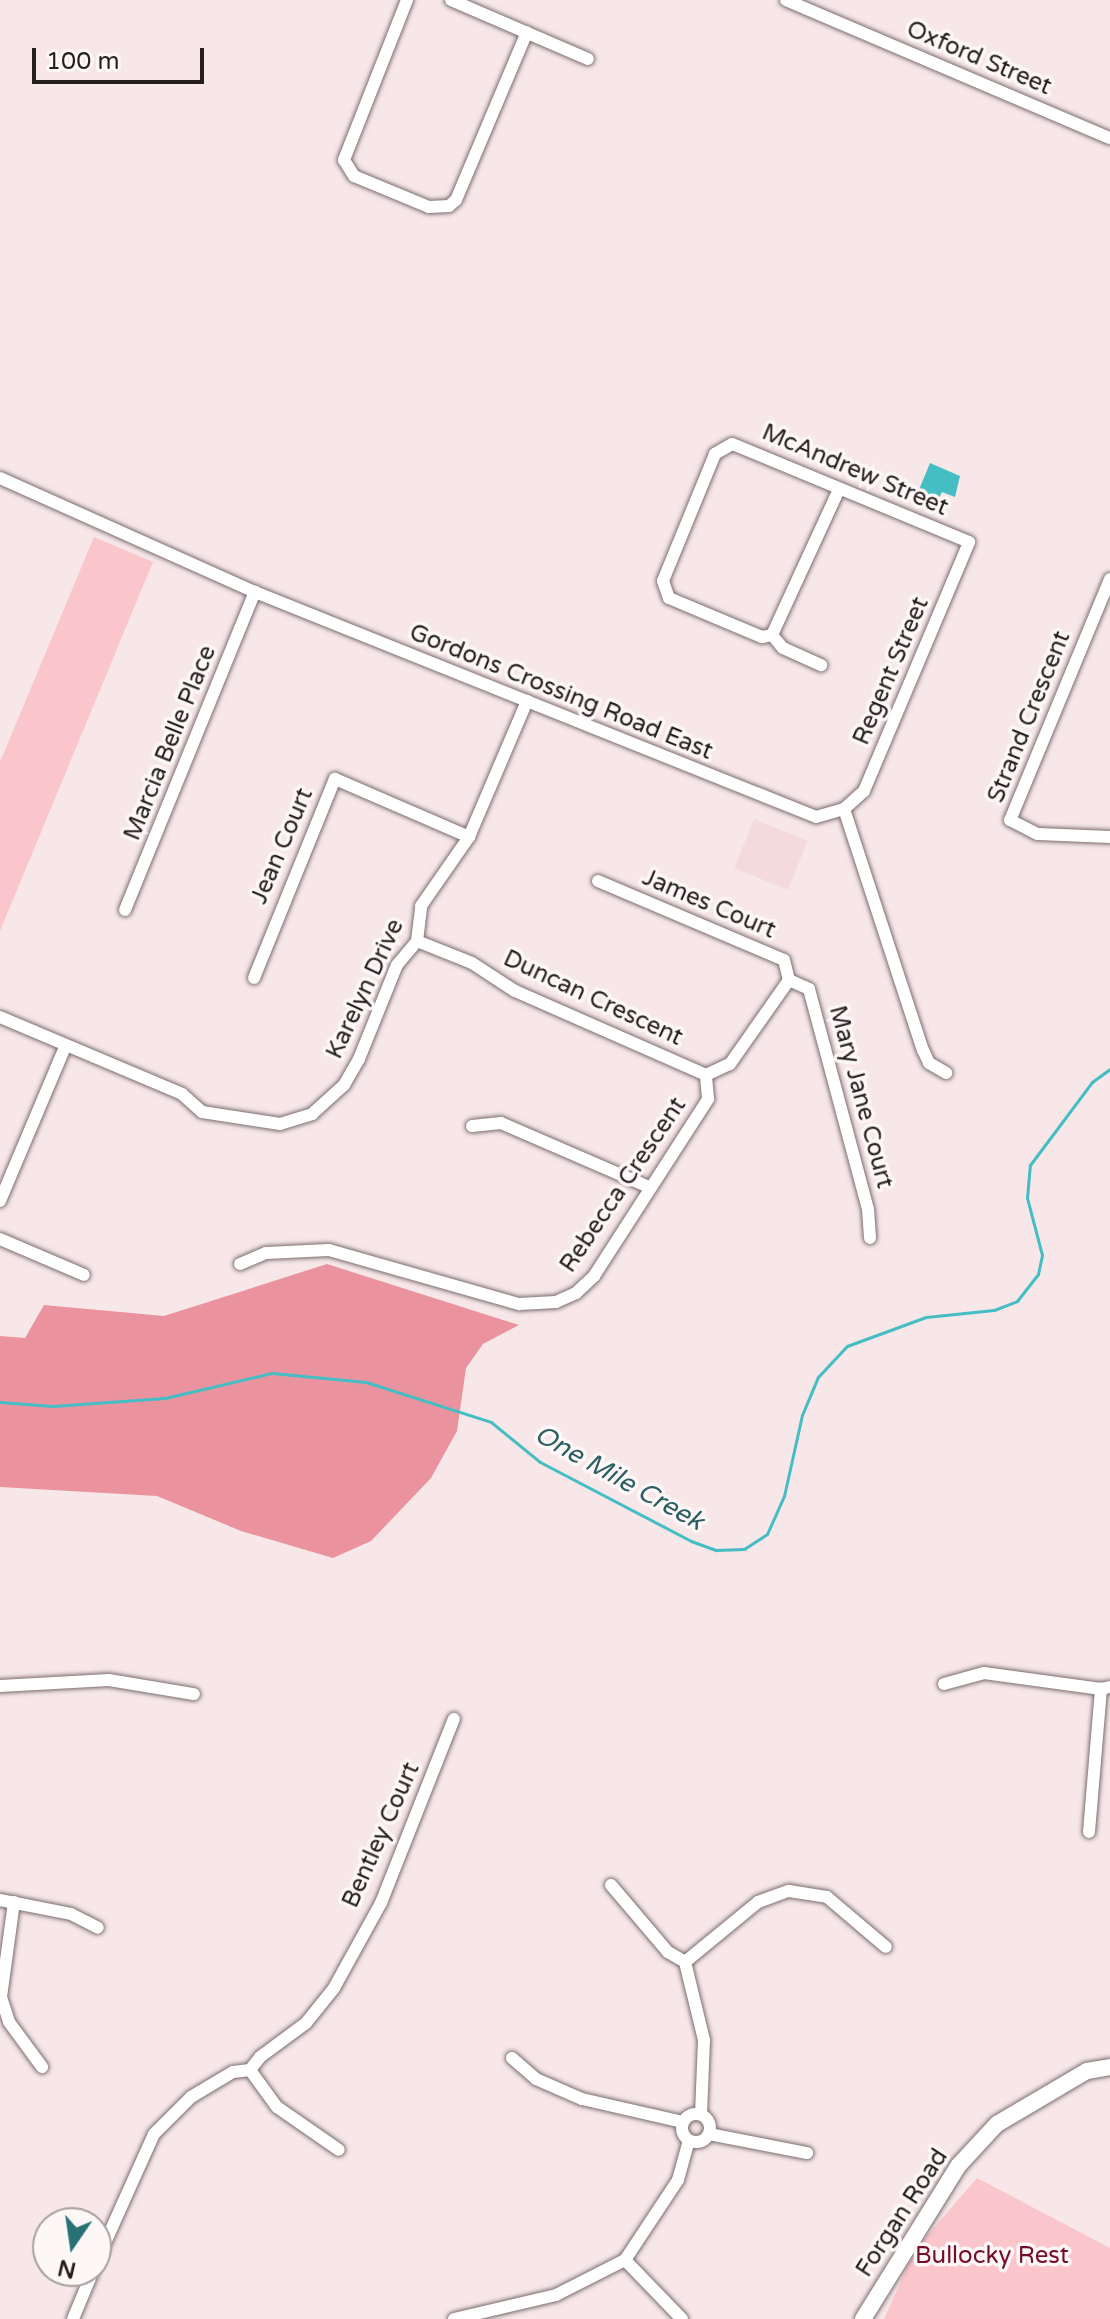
<!DOCTYPE html>
<style>
body{margin:0}
#map{position:relative;width:1110px;height:2319px;overflow:hidden;background:#f7e7e9;font-family:"Varela Round",sans-serif}
div>[style]{position:absolute}
[style*='--x']{left:calc(var(--x)*1px);top:calc(var(--y)*1px);width:calc(var(--w)*1px);rotate:calc(var(--a)*1deg)}
.built>*{inset:0;background:#f4dadd;transform-origin:0 0}
.green>*{inset:0;background:#fac5cb}
.forest>*{inset:0;background:#ea939f}
.water>*{inset:0;background:#44bdc3}
.stream>*{height:3px;margin:-1.5px;padding:0 1.5px;transform-origin:1.5px;border-radius:1.5px;background:#44bdc3}
.roads{filter:drop-shadow(0 0 2px #7b6d6e) drop-shadow(0 0 2px #7b6d6e)}
.minor>*{height:12px;margin:-6px;padding:0 6px;transform-origin:6px;border-radius:6px;background:#fff}
.minor>.ring{margin:-6px;padding:0;box-sizing:content-box;background:none;border:12px solid #fff;border-radius:50%}
.tertiary>*{height:16px;margin:-8px;padding:0 8px;transform-origin:8px;border-radius:8px;background:#fff}
span{translate:-50% -50%;white-space:nowrap;text-align:center;line-height:1.15;-webkit-text-stroke:7px #fef7f8;paint-order:stroke}
.street-label{font-size:24px;color:#241e1f}
.park-label{font-size:24px;color:#740d2d}
.water-label{font-size:26px;color:#2c5f61;font-style:italic}
.north{position:absolute;left:32px;top:2207px;width:80px;height:80px;box-sizing:border-box;background:#fef7f8;border:2px solid #a7a0a1;border-radius:50%;rotate:193deg;font-size:22px;font-weight:700;line-height:32px;text-align:center;color:#241e1f}
.north::after{content:'';display:block;margin:auto;width:28px;height:36px;background:#287276;clip-path:polygon(50% 0,100% 100%,50% 72%,0 100%)}
.scale{position:absolute;left:32px;top:48px;width:172px;height:36px;box-sizing:border-box;border:4px solid #241e1f;border-top:0;padding-left:10px;font-size:24px;line-height:28px;white-space:nowrap;color:#241e1f;-webkit-text-stroke:6px #fef7f8;paint-order:stroke}
</style>
<div id="map">
<div class="built">
<i style="left:754px;top:819px;width:58px;height:53px;rotate:22deg"></i>
</div>
<div class="green">
<i style="clip-path:polygon(94px 537px,153px 562px,0 931px,0 762px)"></i>
<i style="clip-path:polygon(977px 2178px,1110px 2248px,1110px 2319px,884px 2319px,915px 2250px)"></i>
</div>
<div class="forest">
<i style="clip-path:polygon(327px 1264px,519px 1325px,483px 1344px,466px 1368px,457px 1431px,431px 1478px,371px 1541px,333px 1558px,241px 1531px,157px 1496px,0 1487px,0 1336px,25px 1338px,44px 1305px,164px 1316px)"></i>
</div>
<div class="water">
<i style="clip-path:polygon(930px 463px,960px 476px,955px 497px,942px 492px,939px 498px,916px 497px)"></i>
</div>
<div class="stream">
<i style="--x:0;--y:1402;--w:53;--a:4.3"></i>
<i style="--x:53;--y:1406;--w:112;--a:-4.1"></i>
<i style="--x:165;--y:1398;--w:110;--a:-13.2"></i>
<i style="--x:272;--y:1373;--w:94;--a:5.5"></i>
<i style="--x:366;--y:1382;--w:131;--a:17.7"></i>
<i style="--x:491;--y:1422;--w:63;--a:39.2"></i>
<i style="--x:540;--y:1462;--w:170;--a:27.6"></i>
<i style="--x:691;--y:1541;--w:27;--a:20"></i>
<i style="--x:716;--y:1550;--w:28;--a:-2"></i>
<i style="--x:744;--y:1549;--w:27;--a:-33"></i>
<i style="--x:767;--y:1534;--w:42;--a:-65.9"></i>
<i style="--x:784;--y:1496;--w:83;--a:-77.5"></i>
<i style="--x:802;--y:1415;--w:41;--a:-67.2"></i>
<i style="--x:818;--y:1377;--w:42;--a:-46.9"></i>
<i style="--x:847;--y:1346;--w:84;--a:-20.2"></i>
<i style="--x:926;--y:1317;--w:68;--a:-5.9"></i>
<i style="--x:994;--y:1310;--w:25;--a:-21"></i>
<i style="--x:1017;--y:1301;--w:34;--a:-52"></i>
<i style="--x:1038;--y:1274;--w:19;--a:-78"></i>
<i style="--x:1042;--y:1255;--w:59;--a:-104.7"></i>
<i style="--x:1027;--y:1198;--w:33;--a:-85"></i>
<i style="--x:1030;--y:1165;--w:104;--a:-53.2"></i>
<i style="--x:1092;--y:1082;--w:22;--a:-36"></i>
</div>
<div class="roads">
<div class="minor">
<i style="--x:407;--y:0;--w:172;--a:111.5"></i>
<i style="--x:344;--y:160;--w:19;--a:58"></i>
<i style="--x:354;--y:176;--w:81;--a:22.5"></i>
<i style="--x:429;--y:207;--w:20;--a:-3"></i>
<i style="--x:449;--y:206;--w:9;--a:-41"></i>
<i style="--x:456;--y:200;--w:182;--a:-67.1"></i>
<i style="--x:451;--y:0;--w:149;--a:23.3"></i>
<i style="--x:786;--y:0;--w:352;--a:23.1"></i>
<i style="--x:0;--y:478;--w:279;--a:24.1"></i>
<i style="--x:255;--y:592;--w:604;--a:21.85"></i>
<i style="--x:816;--y:817;--w:29;--a:-16"></i>
<i style="--x:844;--y:809;--w:27;--a:-42"></i>
<i style="--x:864;--y:791;--w:270;--a:-67.1"></i>
<i style="--x:969;--y:542;--w:256;--a:-157.5"></i>
<i style="--x:732;--y:444;--w:20;--a:150"></i>
<i style="--x:715;--y:454;--w:137;--a:112.3"></i>
<i style="--x:663;--y:581;--w:18;--a:71"></i>
<i style="--x:669;--y:598;--w:101;--a:22.8"></i>
<i style="--x:762;--y:637;--w:10;--a:-11"></i>
<i style="--x:772;--y:635;--w:161;--a:-65.3"></i>
<i style="--x:1110;--y:579;--w:261;--a:112.5"></i>
<i style="--x:1010;--y:820;--w:31;--a:27"></i>
<i style="--x:1038;--y:834;--w:72;--a:2.4"></i>
<i style="--x:772;--y:635;--w:17;--a:50"></i>
<i style="--x:783;--y:648;--w:42;--a:24.1"></i>
<i style="--x:844;--y:809;--w:254;--a:71.9"></i>
<i style="--x:923;--y:1050;--w:14;--a:65"></i>
<i style="--x:929;--y:1063;--w:20;--a:30"></i>
<i style="--x:598;--y:881;--w:202;--a:23"></i>
<i style="--x:784;--y:960;--w:21;--a:76"></i>
<i style="--x:125;--y:910;--w:344;--a:-67.8"></i>
<i style="--x:417;--y:941;--w:59;--a:21.8"></i>
<i style="--x:472;--y:963;--w:51;--a:33.1"></i>
<i style="--x:515;--y:991;--w:209;--a:23.7"></i>
<i style="--x:254;--y:978;--w:215;--a:-67.9"></i>
<i style="--x:335;--y:779;--w:146;--a:23.4"></i>
<i style="--x:789;--y:980;--w:22;--a:24"></i>
<i style="--x:809;--y:989;--w:228;--a:75"></i>
<i style="--x:868;--y:1209;--w:29;--a:86"></i>
<i style="--x:0;--y:1017;--w:198;--a:22.9"></i>
<i style="--x:182;--y:1094;--w:27;--a:42"></i>
<i style="--x:202;--y:1112;--w:79;--a:8.7"></i>
<i style="--x:280;--y:1124;--w:34;--a:-17"></i>
<i style="--x:312;--y:1114;--w:43;--a:-42.2"></i>
<i style="--x:344;--y:1085;--w:30;--a:-60"></i>
<i style="--x:359;--y:1059;--w:101;--a:-68"></i>
<i style="--x:397;--y:965;--w:31;--a:-50"></i>
<i style="--x:417;--y:941;--w:35;--a:-83"></i>
<i style="--x:421;--y:906;--w:84;--a:-55.2"></i>
<i style="--x:469;--y:837;--w:148;--a:-66.9"></i>
<i style="--x:472;--y:1126;--w:29;--a:-6"></i>
<i style="--x:501;--y:1123;--w:163;--a:23.4"></i>
<i style="--x:0;--y:1201;--w:167;--a:-67.1"></i>
<i style="--x:0;--y:1239;--w:91;--a:23.2"></i>
<i style="--x:240;--y:1264;--w:28;--a:-23"></i>
<i style="--x:266;--y:1253;--w:63;--a:-2.7"></i>
<i style="--x:329;--y:1250;--w:198;--a:15.9"></i>
<i style="--x:519;--y:1304;--w:37;--a:-3"></i>
<i style="--x:556;--y:1302;--w:22;--a:-24"></i>
<i style="--x:576;--y:1293;--w:25;--a:-43"></i>
<i style="--x:594;--y:1276;--w:211;--a:-57.2"></i>
<i style="--x:708;--y:1099;--w:24;--a:-95"></i>
<i style="--x:706;--y:1075;--w:26;--a:-25"></i>
<i style="--x:730;--y:1064;--w:103;--a:-54.9"></i>
<i style="--x:944;--y:1684;--w:41;--a:-15.4"></i>
<i style="--x:984;--y:1673;--w:118;--a:7.8"></i>
<i style="--x:0;--y:1686;--w:109;--a:-3.2"></i>
<i style="--x:109;--y:1680;--w:86;--a:9.4"></i>
<i style="--x:1089;--y:1832;--w:144;--a:-85.2"></i>
<i style="--x:1101;--y:1689;--w:9;--a:-13"></i>
<i style="--x:611;--y:1885;--w:88;--a:49.6"></i>
<i style="--x:668;--y:1952;--w:20;--a:30"></i>
<i style="--x:685;--y:1962;--w:80;--a:76.3"></i>
<i style="--x:704;--y:2040;--w:74;--a:92.3"></i>
<i style="--x:0;--y:1900;--w:72;--a:11.2"></i>
<i style="--x:71;--y:1914;--w:30;--a:27"></i>
<i style="--x:14;--y:1902;--w:96;--a:97.8"></i>
<i style="--x:1;--y:1997;--w:26;--a:72"></i>
<i style="--x:9;--y:2022;--w:56;--a:53.7"></i>
<i style="--x:685;--y:1962;--w:94;--a:-39.4"></i>
<i style="--x:758;--y:1902;--w:33;--a:-20"></i>
<i style="--x:789;--y:1891;--w:38;--a:9"></i>
<i style="--x:827;--y:1897;--w:77;--a:40.3"></i>
<i style="--x:512;--y:2058;--w:32;--a:41"></i>
<i style="--x:536;--y:2079;--w:50;--a:23.5"></i>
<i style="--x:582;--y:2099;--w:104;--a:12.8"></i>
<i style="--x:250;--y:2070;--w:16;--a:-52"></i>
<i style="--x:260;--y:2057;--w:57;--a:-36.5"></i>
<i style="--x:306;--y:2023;--w:45;--a:-51.3"></i>
<i style="--x:334;--y:1988;--w:97;--a:-61.1"></i>
<i style="--x:381;--y:1903;--w:198;--a:-68.4"></i>
<i style="--x:250;--y:2070;--w:46;--a:53.9"></i>
<i style="--x:277;--y:2107;--w:75;--a:34.7"></i>
<i class="ring" style="left:682px;top:2114px;width:16px;height:16px"></i>
<i style="--x:709;--y:2134;--w:100;--a:11"></i>
<i style="--x:625;--y:2260;--w:82;--a:46"></i>
<i style="--x:96;--y:2263;--w:141;--a:-65.8"></i>
<i style="--x:154;--y:2134;--w:52;--a:-45"></i>
<i style="--x:191;--y:2097;--w:49;--a:-30.8"></i>
<i style="--x:233;--y:2072;--w:17;--a:-7"></i>
<i style="--x:73;--y:2319;--w:52;--a:-67.4"></i>
<i style="--x:454;--y:2319;--w:105;--a:-13.2"></i>
<i style="--x:556;--y:2295;--w:77;--a:-26.9"></i>
<i style="--x:625;--y:2260;--w:96;--a:-56.5"></i>
<i style="--x:678;--y:2180;--w:41;--a:-74.6"></i>
</div>
<div class="tertiary">
<i style="--x:863;--y:2319;--w:181;--a:-58.1"></i>
<i style="--x:959;--y:2165;--w:56;--a:-47.2"></i>
<i style="--x:997;--y:2124;--w:104;--a:-30.5"></i>
<i style="--x:1087;--y:2071;--w:23;--a:-10"></i>
</div>
</div>
<div class="street-label">
<span style="left:979px;top:58px;rotate:23deg">Oxford Street</span>
<span style="left:855px;top:470px;rotate:23deg">McAndrew Street</span>
<span style="left:891px;top:671px;rotate:-67deg">Regent Street</span>
<span style="left:561px;top:692px;rotate:22deg">Gordons Crossing Road East</span>
<span style="left:1029px;top:717px;rotate:-68deg">Strand Crescent</span>
<span style="left:170px;top:743px;rotate:-68deg">Marcia Belle Place</span>
<span style="left:282px;top:846px;rotate:-67deg">Jean Court</span>
<span style="left:709px;top:904px;rotate:23deg">James Court</span>
<span style="left:365px;top:989px;rotate:-65deg">Karelyn Drive</span>
<span style="left:593px;top:998px;rotate:25deg">Duncan Crescent</span>
<span style="left:861px;top:1097px;rotate:75deg">Mary Jane Court</span>
<span style="left:623px;top:1185px;rotate:-56deg">Rebecca Crescent</span>
<span style="left:381px;top:1835px;rotate:-66deg">Bentley Court</span>
<span style="left:902px;top:2213px;rotate:-57deg">Forgan Road</span>
</div>
<div class="park-label">
<span style="left:992px;top:2256px">Bullocky Rest</span>
</div>
<div class="water-label">
<span style="left:619px;top:1478px;rotate:29deg">One Mile Creek</span>
</div>
<div class="north">N</div>
<div class="scale">100 m</div>
</div>
